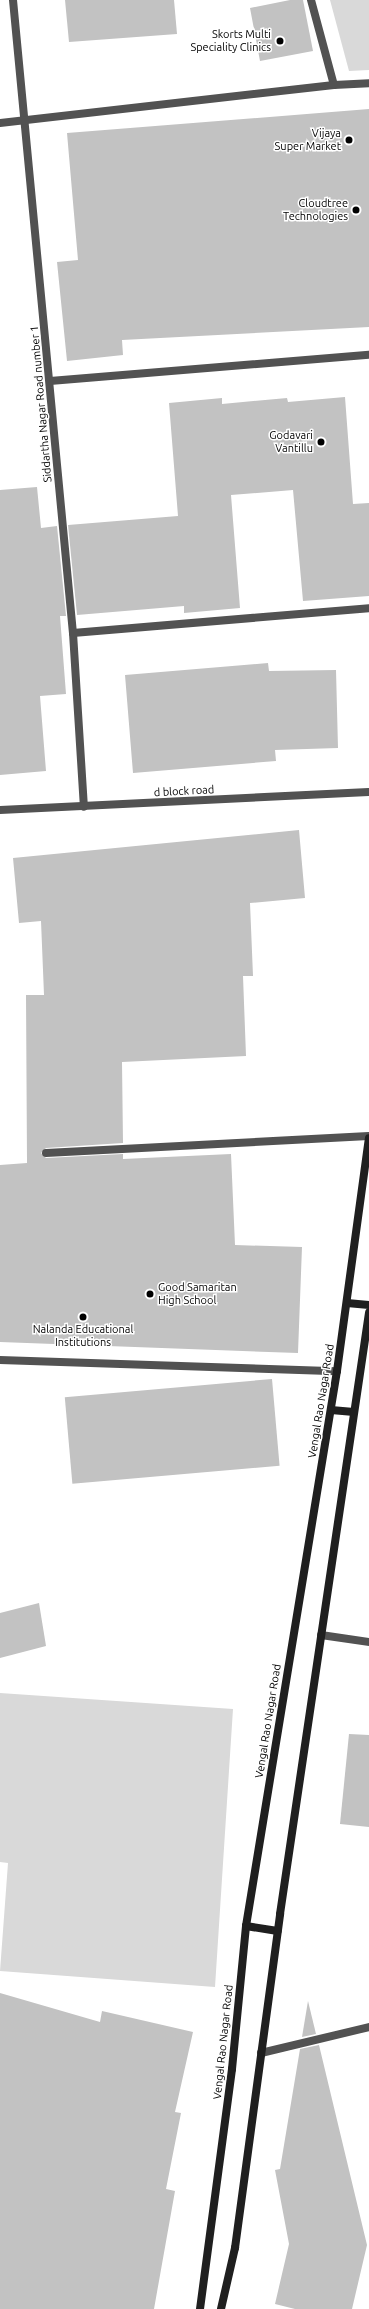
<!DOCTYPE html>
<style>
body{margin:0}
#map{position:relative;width:369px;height:2309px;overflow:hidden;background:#fff;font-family:Ubuntu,sans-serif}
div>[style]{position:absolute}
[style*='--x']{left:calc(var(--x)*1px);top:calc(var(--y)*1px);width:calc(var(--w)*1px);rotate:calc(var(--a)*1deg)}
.green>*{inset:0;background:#d9d9d9}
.building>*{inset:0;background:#c2c2c2;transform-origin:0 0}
.service>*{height:8px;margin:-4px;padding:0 4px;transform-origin:4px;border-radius:4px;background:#525252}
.minor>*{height:8px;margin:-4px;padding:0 4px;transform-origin:4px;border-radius:4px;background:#525252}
.secondary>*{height:8px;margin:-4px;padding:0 4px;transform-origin:4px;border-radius:4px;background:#1f1f1f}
.dots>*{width:11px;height:11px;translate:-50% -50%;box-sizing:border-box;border:2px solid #fff;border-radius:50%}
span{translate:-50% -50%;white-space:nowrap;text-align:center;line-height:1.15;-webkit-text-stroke:3px #fff;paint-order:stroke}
.poi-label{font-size:11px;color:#000}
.right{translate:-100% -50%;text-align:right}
.left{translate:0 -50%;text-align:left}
.street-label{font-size:11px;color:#000}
</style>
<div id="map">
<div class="green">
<i style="clip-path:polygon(330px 0,369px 0,369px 70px,349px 71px)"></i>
<i style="clip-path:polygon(0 1693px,233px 1709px,215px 1987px,0 1971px,8px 1863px,0 1862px)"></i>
</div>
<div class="building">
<i style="clip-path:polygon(65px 0,174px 0,177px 34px,69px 42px)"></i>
<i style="clip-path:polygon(290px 0,303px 0,313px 51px,260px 61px,250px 8px)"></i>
<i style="clip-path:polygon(369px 109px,369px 327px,122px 340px,123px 355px,67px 361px,57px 262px,78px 260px,67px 133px)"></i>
<i style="clip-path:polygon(345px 397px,353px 504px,369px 503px,369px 596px,303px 601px,293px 490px,231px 495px,240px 608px,184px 613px,184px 606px,77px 615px,68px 525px,178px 516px,169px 403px,222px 398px,222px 404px,287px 398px,288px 402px)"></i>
<i style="clip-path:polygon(37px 487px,41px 528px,57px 526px,66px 616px,60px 616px,66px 694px,40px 696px,46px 771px,0 775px,0 490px)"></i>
<i style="clip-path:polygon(268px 663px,269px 671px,336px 670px,338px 748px,275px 750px,276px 761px,133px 773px,125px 675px)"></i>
<i style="clip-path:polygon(299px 830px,305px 898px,250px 903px,253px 976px,243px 976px,246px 1056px,122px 1062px,123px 1143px,46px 1148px,41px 1153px,46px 1158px,123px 1154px,123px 1159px,231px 1154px,235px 1245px,302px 1247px,298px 1353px,0 1342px,0 1165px,27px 1163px,26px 995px,44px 995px,41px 921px,19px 923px,13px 858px)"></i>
<i style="left:272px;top:1379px;width:87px;height:208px;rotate:85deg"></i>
<i style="clip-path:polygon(39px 1603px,46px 1646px,0 1658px,0 1613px)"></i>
<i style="clip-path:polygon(349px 1734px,369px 1735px,369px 1827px,340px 1824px)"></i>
<i style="clip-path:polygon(0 1993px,100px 2022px,102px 2011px,193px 2032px,175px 2112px,181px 2113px,166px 2189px,175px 2191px,154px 2309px,0 2309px)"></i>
<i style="clip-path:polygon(308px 2001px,316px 2034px,302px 2037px)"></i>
<i style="clip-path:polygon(319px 2045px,367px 2245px,352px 2309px,295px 2309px,275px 2304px,289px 2244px,275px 2170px,280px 2169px,300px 2049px)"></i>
</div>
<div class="service">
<i style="--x:321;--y:1635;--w:49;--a:8.3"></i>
<i style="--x:261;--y:2053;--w:111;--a:-13.5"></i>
</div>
<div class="minor">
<i style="--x:13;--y:0;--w:636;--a:84.59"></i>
<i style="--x:73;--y:633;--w:174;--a:86.4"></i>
<i style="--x:311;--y:0;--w:88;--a:74.9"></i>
<i style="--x:334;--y:85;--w:35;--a:-3"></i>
<i style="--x:0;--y:123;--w:336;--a:-6.5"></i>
<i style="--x:50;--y:381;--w:320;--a:-4.7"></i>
<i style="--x:73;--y:633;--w:297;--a:-4.8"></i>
<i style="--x:0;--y:810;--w:369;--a:-2.8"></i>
<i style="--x:46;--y:1153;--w:323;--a:-3"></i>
<i style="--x:0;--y:1360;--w:337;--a:1.9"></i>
</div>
<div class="secondary">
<i style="--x:347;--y:1303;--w:22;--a:5"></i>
<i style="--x:331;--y:1410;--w:23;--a:5"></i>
<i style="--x:246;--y:1926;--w:32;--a:9"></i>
<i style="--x:200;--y:2309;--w:242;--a:-82.4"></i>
<i style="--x:232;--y:2069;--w:144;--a:-84.4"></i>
<i style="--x:246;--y:1926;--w:562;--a:-80.69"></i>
<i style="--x:337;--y:1371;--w:235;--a:-82.2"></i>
<i style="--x:221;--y:2309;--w:63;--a:-77.1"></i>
<i style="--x:235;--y:2248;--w:337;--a:-82.3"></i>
<i style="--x:280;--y:1914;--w:608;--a:-81.58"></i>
</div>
<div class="dots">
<i style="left:280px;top:41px;background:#000"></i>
<i style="left:349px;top:140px;background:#000"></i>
<i style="left:356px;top:210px;background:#000"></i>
<i style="left:321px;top:442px;background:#000"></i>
<i style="left:150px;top:1294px;background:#000"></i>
<i style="left:83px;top:1317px;background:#000"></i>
</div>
<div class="poi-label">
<span class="right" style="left:271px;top:41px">Skorts Multi<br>Speciality Clinics</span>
<span class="right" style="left:341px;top:140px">Vijaya<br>Super Market</span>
<span class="right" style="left:348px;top:210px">Cloudtree<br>Technologies</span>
<span class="right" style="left:313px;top:442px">Godavari<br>Vantillu</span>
<span class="left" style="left:158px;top:1294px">Good Samaritan<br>High School</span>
<span style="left:83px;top:1336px">Nalanda Educational<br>Institutions</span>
</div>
<div class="street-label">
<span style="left:41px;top:404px;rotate:-95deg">Siddartha Nagar Road number 1</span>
<span style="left:184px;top:791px;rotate:-3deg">d block road</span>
<span style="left:321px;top:1401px;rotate:-81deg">Vengal Rao Nagar Road</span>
<span style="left:268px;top:1721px;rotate:-81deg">Vengal Rao Nagar Road</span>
<span style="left:223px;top:2042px;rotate:-84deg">Vengal Rao Nagar Road</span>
</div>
</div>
